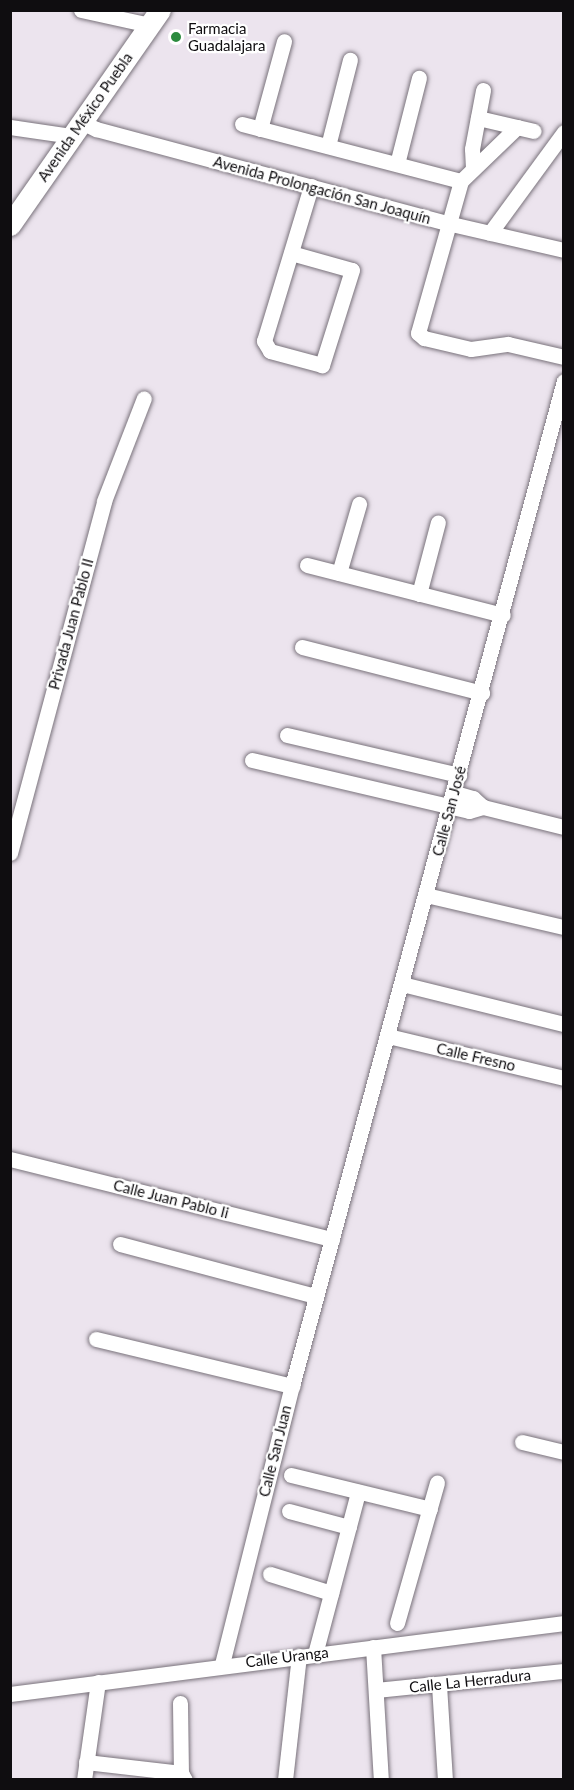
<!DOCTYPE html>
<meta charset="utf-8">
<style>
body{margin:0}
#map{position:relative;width:574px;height:1790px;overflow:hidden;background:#ece4ee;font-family:Lato,sans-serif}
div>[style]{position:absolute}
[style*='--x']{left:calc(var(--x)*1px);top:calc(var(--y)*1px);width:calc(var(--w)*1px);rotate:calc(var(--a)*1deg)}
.roads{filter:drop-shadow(0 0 2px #79727b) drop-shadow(0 0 2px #79727b)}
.street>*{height:15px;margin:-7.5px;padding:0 7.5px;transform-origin:7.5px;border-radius:7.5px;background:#fff}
.secondary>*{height:21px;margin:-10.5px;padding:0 10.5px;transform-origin:10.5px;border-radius:10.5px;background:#fff}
.dots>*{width:16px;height:16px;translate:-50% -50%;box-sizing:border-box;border:3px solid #fff;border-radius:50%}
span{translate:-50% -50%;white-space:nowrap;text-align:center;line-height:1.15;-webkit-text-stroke:4.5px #fff;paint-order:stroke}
.poi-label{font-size:15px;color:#0f0d10}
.left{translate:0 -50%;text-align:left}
.street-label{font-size:15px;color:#0f0d10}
.frame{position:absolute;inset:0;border:12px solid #0f0d10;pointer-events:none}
</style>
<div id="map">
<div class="roads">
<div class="street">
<i style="--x:81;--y:10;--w:71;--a:12.3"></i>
<i style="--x:478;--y:118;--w:57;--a:13.1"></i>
<i style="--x:82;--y:122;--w:16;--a:27"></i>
<i style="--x:96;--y:129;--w:363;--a:15"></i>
<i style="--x:447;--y:223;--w:120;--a:13"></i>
<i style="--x:242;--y:124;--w:226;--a:14.6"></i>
<i style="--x:10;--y:127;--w:63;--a:8.3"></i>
<i style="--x:517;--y:127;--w:78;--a:136"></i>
<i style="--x:461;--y:181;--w:158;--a:105.8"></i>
<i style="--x:418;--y:333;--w:8;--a:40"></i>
<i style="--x:424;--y:338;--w:48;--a:13.2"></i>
<i style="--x:471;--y:349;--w:37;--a:-8"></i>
<i style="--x:508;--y:344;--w:57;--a:13.1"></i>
<i style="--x:260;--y:129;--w:91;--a:-74.7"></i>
<i style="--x:328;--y:146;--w:89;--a:-75.7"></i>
<i style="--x:397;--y:164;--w:89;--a:-75.7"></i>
<i style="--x:473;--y:168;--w:19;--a:-93"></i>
<i style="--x:472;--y:149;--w:60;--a:-79.4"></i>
<i style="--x:490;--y:233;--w:125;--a:-53.8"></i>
<i style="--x:291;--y:253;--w:63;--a:15.6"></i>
<i style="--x:352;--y:270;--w:100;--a:107.5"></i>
<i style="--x:322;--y:365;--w:54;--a:-164.9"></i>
<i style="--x:270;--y:351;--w:12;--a:-121"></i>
<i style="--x:264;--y:341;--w:162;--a:-73.1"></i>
<i style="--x:307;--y:565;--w:202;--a:14.3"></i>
<i style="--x:339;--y:573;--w:72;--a:-73.8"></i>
<i style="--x:419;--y:594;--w:74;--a:-75.2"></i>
<i style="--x:302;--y:647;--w:186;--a:14.3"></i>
<i style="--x:287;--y:735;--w:177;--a:13.1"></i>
<i style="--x:252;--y:760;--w:223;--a:13.2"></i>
<i style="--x:469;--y:811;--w:15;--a:-16"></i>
<i style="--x:455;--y:793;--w:19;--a:16"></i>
<i style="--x:473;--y:798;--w:13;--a:42"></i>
<i style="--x:483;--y:807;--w:83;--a:13.9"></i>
<i style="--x:10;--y:853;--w:364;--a:-75"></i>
<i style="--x:104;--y:501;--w:110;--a:-68.8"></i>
<i style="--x:426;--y:895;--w:142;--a:13.1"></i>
<i style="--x:402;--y:984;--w:167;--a:13.9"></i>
<i style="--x:388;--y:1036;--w:181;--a:13.4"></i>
<i style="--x:10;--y:1159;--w:332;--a:14"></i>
<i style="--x:120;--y:1244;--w:203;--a:14.9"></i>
<i style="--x:96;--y:1339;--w:202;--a:13.5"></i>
<i style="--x:522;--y:1442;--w:43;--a:13.4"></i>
<i style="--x:291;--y:1475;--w:143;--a:13.7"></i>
<i style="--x:289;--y:1511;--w:62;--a:14.9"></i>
<i style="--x:270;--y:1574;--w:64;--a:17.3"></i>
<i style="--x:397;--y:1623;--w:146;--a:-74.1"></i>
<i style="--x:373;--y:1647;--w:133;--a:86.6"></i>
<i style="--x:315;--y:1654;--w:168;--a:-75.1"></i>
<i style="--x:222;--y:1664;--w:287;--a:-75.9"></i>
<i style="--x:292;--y:1386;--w:1041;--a:-74.86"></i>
<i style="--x:439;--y:1685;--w:95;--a:86.4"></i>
<i style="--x:376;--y:1690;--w:189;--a:-5.8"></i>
<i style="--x:10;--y:1694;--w:559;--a:-7.3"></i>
<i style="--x:180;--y:1703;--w:70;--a:89.2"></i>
<i style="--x:86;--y:1762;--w:96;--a:6.6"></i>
<i style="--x:181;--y:1773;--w:8;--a:60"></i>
<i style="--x:84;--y:1780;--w:99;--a:-81.9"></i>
<i style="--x:285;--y:1780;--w:125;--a:-83.6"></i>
</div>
<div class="secondary">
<i style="--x:10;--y:225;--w:262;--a:-55.1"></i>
</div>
</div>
<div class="dots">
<i style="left:176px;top:37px;background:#2b8a3d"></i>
</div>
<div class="poi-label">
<span class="left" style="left:188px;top:37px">Farmacia<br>Guadalajara</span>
</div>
<div class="street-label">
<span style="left:85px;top:117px;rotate:-55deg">Avenida México Puebla</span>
<span style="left:322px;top:190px;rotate:15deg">Avenida Prolongación San Joaquín</span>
<span style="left:71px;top:624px;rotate:-75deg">Privada Juan Pablo II</span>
<span style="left:449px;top:811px;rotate:-75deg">Calle San José</span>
<span style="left:476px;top:1057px;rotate:13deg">Calle Fresno</span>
<span style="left:171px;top:1199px;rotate:14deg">Calle Juan Pablo Ii</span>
<span style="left:275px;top:1451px;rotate:-76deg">Calle San Juan</span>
<span style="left:287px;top:1657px;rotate:-7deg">Calle Uranga</span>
<span style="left:470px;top:1681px;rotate:-6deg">Calle La Herradura</span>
</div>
<div class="frame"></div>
</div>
